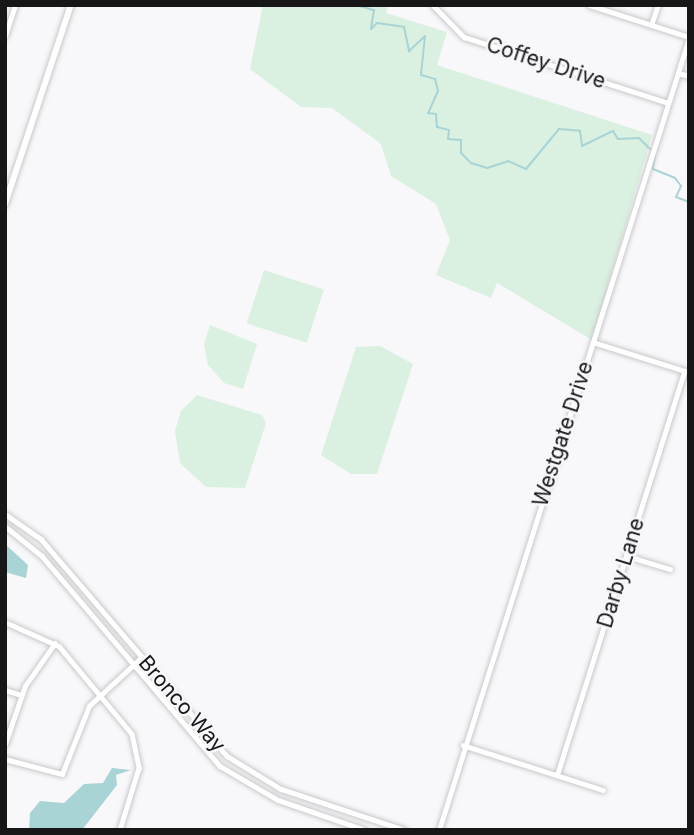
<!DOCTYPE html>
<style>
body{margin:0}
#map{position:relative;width:694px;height:835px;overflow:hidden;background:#f8f8fb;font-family:Inter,sans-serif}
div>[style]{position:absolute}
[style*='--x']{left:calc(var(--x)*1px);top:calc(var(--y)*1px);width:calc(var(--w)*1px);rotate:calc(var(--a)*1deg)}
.green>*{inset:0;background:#daf0e0;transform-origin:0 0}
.water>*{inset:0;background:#a9d4d5}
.stream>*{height:2px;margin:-1px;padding:0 1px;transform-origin:1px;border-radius:1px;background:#a9d4d5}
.roads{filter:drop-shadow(0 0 2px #c9c9cb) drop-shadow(0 0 2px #c9c9cb)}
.minor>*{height:4.5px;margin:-2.25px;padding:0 2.25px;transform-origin:2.25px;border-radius:2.25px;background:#fff}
.secondary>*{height:6px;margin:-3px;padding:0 3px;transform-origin:3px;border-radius:3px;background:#fff}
span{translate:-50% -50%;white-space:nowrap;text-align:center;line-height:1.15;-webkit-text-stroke:5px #f8f8fb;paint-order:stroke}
.street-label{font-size:21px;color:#171718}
.frame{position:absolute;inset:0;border:7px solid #171718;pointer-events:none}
</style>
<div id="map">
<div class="green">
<i style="clip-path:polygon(263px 5px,388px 5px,386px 13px,447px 32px,437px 65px,652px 135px,592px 340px,497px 283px,491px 298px,436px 275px,450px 240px,436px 204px,391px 176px,381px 144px,332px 108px,301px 107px,250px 69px)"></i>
<i style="left:264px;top:270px;width:63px;height:56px;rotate:18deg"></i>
<i style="clip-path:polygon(210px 325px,257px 344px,243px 389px,224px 383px,208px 365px,204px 344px)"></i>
<i style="clip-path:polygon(380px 346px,413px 364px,377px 474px,351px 474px,321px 455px,356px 347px)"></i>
<i style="clip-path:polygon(197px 395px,262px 415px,266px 423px,245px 488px,206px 487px,180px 463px,175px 431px,181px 411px)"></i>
</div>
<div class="water">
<i style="clip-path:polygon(5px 544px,28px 565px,26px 578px,5px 572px)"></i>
<i style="clip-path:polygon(112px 768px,131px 770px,116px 775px,117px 785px,82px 830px,29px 830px,30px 813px,40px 801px,64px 803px,84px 784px,103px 783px)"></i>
</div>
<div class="stream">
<i style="--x:356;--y:5;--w:19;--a:16"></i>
<i style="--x:374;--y:10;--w:19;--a:99"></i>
<i style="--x:371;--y:29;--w:8;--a:-45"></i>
<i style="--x:377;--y:23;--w:27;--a:8"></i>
<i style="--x:404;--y:27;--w:25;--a:78"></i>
<i style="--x:409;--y:51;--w:22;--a:-43"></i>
<i style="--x:425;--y:36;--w:39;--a:96"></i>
<i style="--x:421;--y:75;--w:15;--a:16"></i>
<i style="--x:435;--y:79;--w:12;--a:76"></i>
<i style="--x:438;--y:91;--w:24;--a:114"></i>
<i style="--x:428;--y:113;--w:8;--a:7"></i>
<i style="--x:436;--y:114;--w:13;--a:86"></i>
<i style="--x:437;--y:127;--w:12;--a:14"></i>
<i style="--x:449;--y:130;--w:9;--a:96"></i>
<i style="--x:448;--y:139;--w:13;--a:4"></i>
<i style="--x:461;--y:140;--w:13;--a:90"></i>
<i style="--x:461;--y:153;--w:14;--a:45"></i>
<i style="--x:471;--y:163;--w:17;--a:17"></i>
<i style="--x:487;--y:168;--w:22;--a:-18"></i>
<i style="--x:508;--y:161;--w:20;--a:24"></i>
<i style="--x:526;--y:169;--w:52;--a:-50.5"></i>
<i style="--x:559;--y:129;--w:21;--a:5"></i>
<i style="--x:580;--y:131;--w:15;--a:82"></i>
<i style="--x:582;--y:146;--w:34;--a:-26"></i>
<i style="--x:613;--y:131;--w:9;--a:58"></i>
<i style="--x:618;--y:139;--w:21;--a:-3"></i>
<i style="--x:639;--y:138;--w:16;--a:45"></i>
<i style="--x:656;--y:149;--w:20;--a:99"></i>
<i style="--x:653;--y:169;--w:24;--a:22"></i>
<i style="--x:675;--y:178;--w:10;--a:53"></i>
<i style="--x:681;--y:186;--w:12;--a:114"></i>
<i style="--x:676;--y:197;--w:14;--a:21"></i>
<i style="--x:689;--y:206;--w:6;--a:90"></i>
</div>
<div class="roads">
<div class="minor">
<i style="--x:433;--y:5;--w:45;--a:45.9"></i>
<i style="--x:464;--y:37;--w:214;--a:17.9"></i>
<i style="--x:589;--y:5;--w:105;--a:17.7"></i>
<i style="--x:651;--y:25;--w:21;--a:-71"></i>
<i style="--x:5;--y:36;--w:33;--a:-72"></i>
<i style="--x:678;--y:73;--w:11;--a:15"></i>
<i style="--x:593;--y:342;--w:101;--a:17.4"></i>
<i style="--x:5;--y:514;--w:44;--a:34.8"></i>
<i style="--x:41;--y:539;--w:286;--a:49.4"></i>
<i style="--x:227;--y:756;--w:63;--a:31.4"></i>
<i style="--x:281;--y:789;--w:130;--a:18.4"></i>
<i style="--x:5;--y:526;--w:48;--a:39"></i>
<i style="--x:42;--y:556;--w:275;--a:49.7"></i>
<i style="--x:220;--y:766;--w:67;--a:30.4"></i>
<i style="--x:278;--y:800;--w:92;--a:19"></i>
<i style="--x:627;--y:556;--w:45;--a:16.8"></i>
<i style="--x:5;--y:622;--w:59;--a:24"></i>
<i style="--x:59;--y:646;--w:114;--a:50.3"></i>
<i style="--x:132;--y:734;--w:35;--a:78"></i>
<i style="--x:139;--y:768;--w:65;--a:107"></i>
<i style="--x:5;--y:690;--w:17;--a:17"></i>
<i style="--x:5;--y:744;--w:61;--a:-71"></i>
<i style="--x:25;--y:686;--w:52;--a:-55.1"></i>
<i style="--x:463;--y:745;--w:147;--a:17.8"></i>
<i style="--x:5;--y:759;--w:59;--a:14.7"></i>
<i style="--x:62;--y:774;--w:73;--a:-68.3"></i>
<i style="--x:89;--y:706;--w:72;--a:-42.8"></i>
<i style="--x:557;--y:775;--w:423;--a:-72.5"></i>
<i style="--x:439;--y:830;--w:831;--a:-72.48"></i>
</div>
<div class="secondary">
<i style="--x:5;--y:204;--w:210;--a:-71.7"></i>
</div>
</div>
<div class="street-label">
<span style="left:546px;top:63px;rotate:18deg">Coffey Drive</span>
<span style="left:563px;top:434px;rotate:-72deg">Westgate Drive</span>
<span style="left:621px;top:573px;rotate:-73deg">Darby Lane</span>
<span style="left:182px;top:704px;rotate:49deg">Bronco Way</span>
</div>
<div class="frame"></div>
</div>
